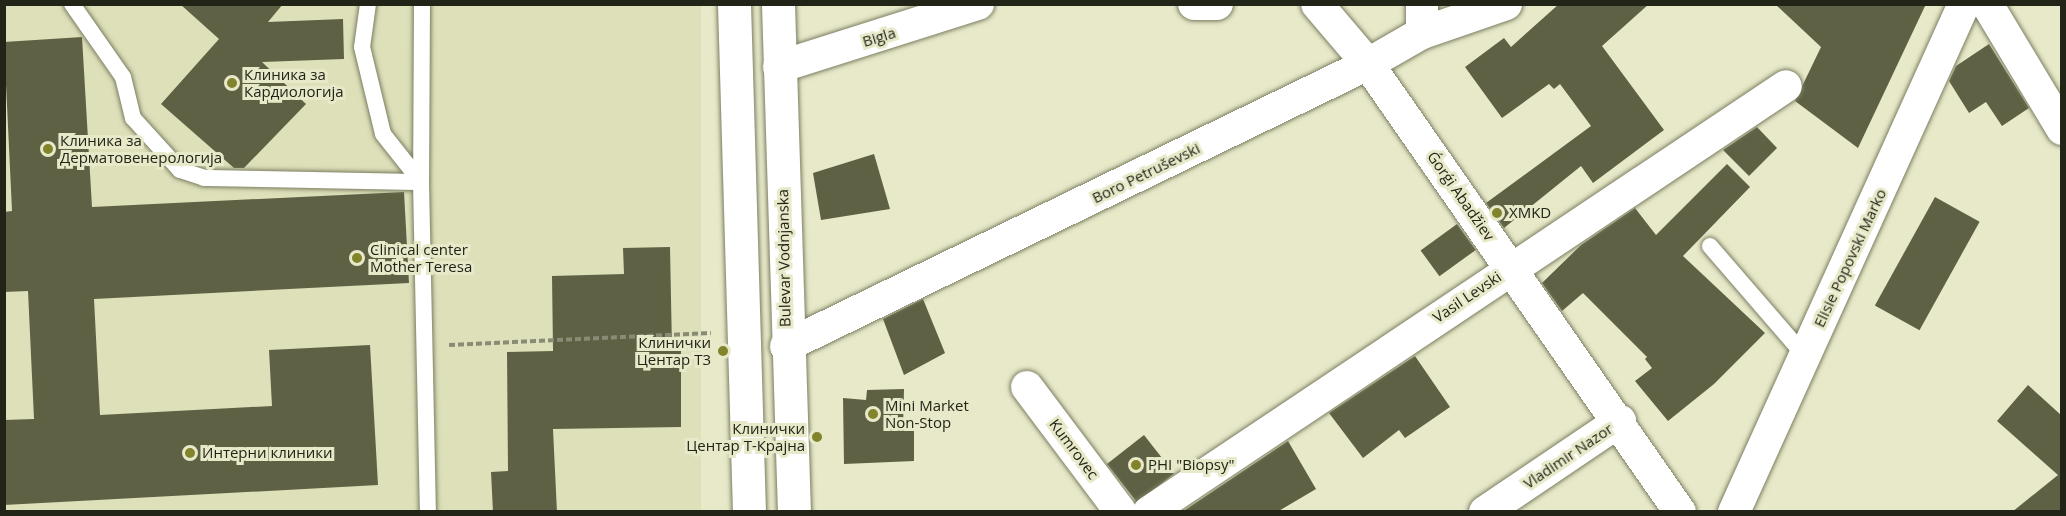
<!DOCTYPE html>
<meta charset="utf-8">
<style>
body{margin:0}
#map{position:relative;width:2066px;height:516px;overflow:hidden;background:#e7e9c9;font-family:"Open Sans",sans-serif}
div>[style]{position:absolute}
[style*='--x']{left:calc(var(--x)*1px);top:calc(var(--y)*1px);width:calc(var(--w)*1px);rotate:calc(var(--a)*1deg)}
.built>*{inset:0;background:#dde0b9;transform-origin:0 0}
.building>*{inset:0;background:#5f6145;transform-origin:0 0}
.path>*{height:4px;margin-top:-2px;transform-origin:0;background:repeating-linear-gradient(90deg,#898b74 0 6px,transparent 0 9px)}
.roads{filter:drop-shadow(0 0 2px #7c7e61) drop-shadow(0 0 2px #7c7e61)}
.service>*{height:16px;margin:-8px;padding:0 8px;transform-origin:8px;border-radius:8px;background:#fff}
.minor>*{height:32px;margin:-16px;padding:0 16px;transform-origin:16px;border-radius:16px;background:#fff}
.tertiary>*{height:33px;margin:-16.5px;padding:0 16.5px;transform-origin:16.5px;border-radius:16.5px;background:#fff}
.dots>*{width:16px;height:16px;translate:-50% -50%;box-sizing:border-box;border:3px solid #e7e9c9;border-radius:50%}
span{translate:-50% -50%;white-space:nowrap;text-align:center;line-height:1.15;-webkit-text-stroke:6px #e7e9c9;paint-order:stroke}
.street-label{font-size:15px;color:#232418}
.poi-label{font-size:15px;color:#232418}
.left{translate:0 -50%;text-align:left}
.right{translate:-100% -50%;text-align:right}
.frame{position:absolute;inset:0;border:6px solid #232418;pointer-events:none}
</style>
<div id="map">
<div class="built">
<i style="left:4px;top:5px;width:697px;height:506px"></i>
</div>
<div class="building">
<i style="clip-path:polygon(180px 4px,283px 4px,268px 22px,343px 19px,344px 59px,262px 62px,306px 104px,244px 168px,234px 168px,161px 104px,219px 39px)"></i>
<i style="clip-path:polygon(1559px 4px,1649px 4px,1602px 46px,1664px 130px,1593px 183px,1581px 166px,1504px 228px,1486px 203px,1591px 126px,1560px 84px,1554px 89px,1549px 84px,1502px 118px,1465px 67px,1504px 38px,1511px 47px)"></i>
<i style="clip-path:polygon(1775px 4px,1926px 4px,1858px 148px,1795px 101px,1821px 47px)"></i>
<i style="clip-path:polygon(82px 37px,92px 207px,404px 192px,409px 283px,94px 299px,100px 415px,272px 406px,269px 350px,370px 345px,378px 485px,4px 505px,4px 420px,34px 419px,28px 291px,4px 292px,4px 212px,12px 211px,4px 42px)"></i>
<i style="clip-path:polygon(1989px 44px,2029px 108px,2002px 126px,1986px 102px,1969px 113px,1949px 81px,1956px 66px)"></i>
<i style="clip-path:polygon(1757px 127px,1777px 148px,1749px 176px,1723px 150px)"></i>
<i style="clip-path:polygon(874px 154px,890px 209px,821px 220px,813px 173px)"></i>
<i style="clip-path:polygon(1727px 164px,1750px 187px,1683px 256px,1765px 333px,1714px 384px,1668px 421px,1635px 381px,1652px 368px,1645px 359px,1647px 357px,1583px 293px,1562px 311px,1542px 283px,1581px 245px,1635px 208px,1656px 235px)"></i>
<i style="left:1935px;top:197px;width:51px;height:124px;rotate:29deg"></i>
<i style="left:1457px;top:224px;width:32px;height:45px;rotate:54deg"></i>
<i style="clip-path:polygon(670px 247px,672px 349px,681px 349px,681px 427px,553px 429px,557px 512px,493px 512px,491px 472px,508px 471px,507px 352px,553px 351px,552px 276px,624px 274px,623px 248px)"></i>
<i style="clip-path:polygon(923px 299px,945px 353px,904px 375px,883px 319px)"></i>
<i style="clip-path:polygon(1415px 356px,1450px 407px,1405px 438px,1399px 430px,1363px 458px,1329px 413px)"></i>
<i style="clip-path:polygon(2028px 385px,2061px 415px,2061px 512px,2012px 512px,2058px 475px,1997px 421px)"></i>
<i style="clip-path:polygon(904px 389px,903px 429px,914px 428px,914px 461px,844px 464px,843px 398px,866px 400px,867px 390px)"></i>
<i style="left:1144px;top:435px;width:49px;height:47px;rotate:52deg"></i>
<i style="clip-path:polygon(1288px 441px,1316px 489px,1277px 512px,1182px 512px)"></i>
</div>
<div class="path">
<i style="--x:449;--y:345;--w:262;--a:-2.6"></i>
</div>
<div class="roads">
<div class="service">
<i style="--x:72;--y:4;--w:89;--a:55.1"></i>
<i style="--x:123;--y:77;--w:42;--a:76.3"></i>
<i style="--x:133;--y:118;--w:70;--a:47.9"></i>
<i style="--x:180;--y:170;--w:25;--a:18"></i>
<i style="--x:204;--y:178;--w:217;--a:1.1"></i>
<i style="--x:368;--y:4;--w:43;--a:97.9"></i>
<i style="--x:362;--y:47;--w:89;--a:76.4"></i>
<i style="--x:383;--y:134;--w:61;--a:51.6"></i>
<i style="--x:422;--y:4;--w:178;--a:90.3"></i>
<i style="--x:421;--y:182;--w:330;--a:88.8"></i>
<i style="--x:1710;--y:246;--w:145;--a:49.2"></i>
</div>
<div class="minor">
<i style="--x:1194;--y:4;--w:23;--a:0"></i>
<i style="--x:1317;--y:4;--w:79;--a:49.6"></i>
<i style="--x:1368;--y:64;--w:546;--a:55.15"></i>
<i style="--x:1422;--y:4;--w:29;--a:90"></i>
<i style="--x:1987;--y:4;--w:146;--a:59"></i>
<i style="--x:779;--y:67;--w:209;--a:-17.6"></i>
<i style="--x:786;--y:346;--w:647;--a:-25.85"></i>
<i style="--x:1368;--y:64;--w:62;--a:-29.9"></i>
<i style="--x:1422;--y:33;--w:89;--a:-19"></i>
<i style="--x:1027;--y:387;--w:156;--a:53.1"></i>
<i style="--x:1149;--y:512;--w:766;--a:-33.77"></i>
<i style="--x:1485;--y:512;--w:163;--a:-34"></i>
<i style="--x:1734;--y:512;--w:558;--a:-65.64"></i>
</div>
<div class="tertiary">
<i style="--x:734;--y:4;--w:508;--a:88.31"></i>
<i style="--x:778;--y:4;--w:508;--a:88.2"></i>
</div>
</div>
<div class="dots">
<i style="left:232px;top:83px;background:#81832d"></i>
<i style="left:48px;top:149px;background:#81832d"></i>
<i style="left:1497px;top:213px;background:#81832d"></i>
<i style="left:357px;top:258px;background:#81832d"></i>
<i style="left:723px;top:351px;background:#81832d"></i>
<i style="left:873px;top:414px;background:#81832d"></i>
<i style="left:817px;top:437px;background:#81832d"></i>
<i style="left:190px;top:453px;background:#81832d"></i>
<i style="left:1136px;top:465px;background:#81832d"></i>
</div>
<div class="street-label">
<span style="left:879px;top:37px;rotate:-17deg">Bigla</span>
<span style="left:1146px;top:173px;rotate:-26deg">Boro Petruševski</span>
<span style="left:1461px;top:196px;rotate:55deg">Ǵorǵi Abadžiev</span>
<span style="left:784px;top:258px;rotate:-91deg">Bulevar Vodnjanska</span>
<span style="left:1850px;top:258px;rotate:-65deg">Elisie Popovski Marko</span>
<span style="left:1467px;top:297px;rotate:-34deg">Vasil Levski</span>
<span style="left:1074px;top:449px;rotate:53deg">Kumrovec</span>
<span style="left:1568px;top:456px;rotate:-34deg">Vladimir Nazor</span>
</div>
<div class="poi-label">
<span class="left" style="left:244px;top:83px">Клиника за<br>Кардиологија</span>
<span class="left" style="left:60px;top:149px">Клиника за<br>Дерматовенерологија</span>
<span class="left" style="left:1509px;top:213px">XMKD</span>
<span class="left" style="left:370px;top:258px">Clinical center<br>Mother Teresa</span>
<span class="right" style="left:711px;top:351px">Клинички<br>Центар Т3</span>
<span class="left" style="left:885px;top:414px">Mini Market<br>Non-Stop</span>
<span class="right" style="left:805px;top:437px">Клинички<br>Центар Т-Крајна</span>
<span class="left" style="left:202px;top:453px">Интерни клиники</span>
<span class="left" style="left:1148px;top:465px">PHI "Biopsy"</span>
</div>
<div class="frame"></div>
</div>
